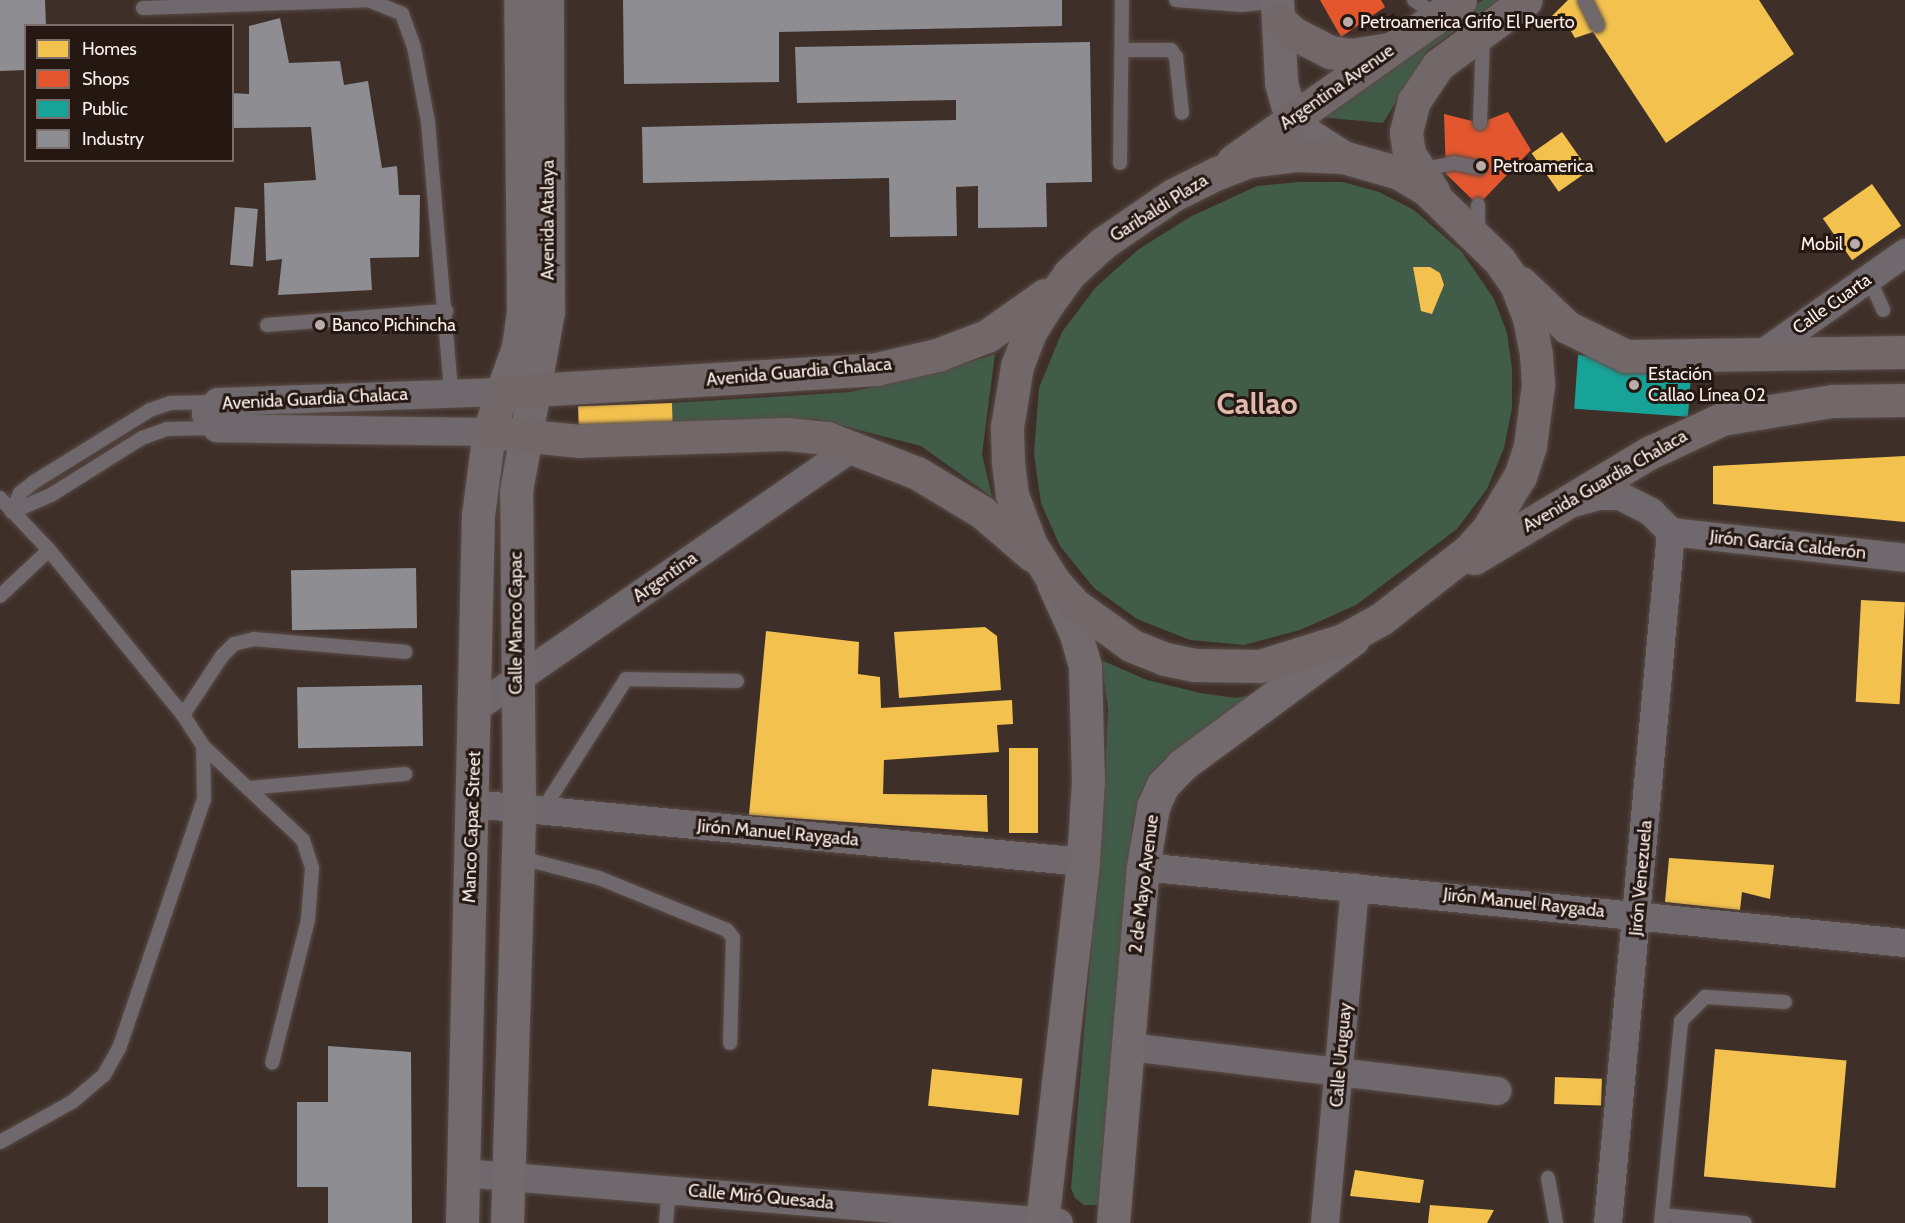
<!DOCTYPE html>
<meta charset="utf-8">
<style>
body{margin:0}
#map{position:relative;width:1905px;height:1223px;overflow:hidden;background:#3f2f29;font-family:Cabin,sans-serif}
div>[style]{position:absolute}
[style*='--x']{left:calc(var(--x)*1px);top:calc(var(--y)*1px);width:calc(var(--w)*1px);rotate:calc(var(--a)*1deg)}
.green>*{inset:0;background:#425c4a}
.homes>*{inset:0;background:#f2c14e;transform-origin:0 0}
.shops>*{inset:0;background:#e4572e}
.public>*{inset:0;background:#17a398;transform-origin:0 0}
.industry>*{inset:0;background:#8d8d92;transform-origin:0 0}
.roads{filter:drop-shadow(0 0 2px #584b46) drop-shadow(0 0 2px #584b46)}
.lane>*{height:14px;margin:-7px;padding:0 7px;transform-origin:7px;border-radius:7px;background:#6f686c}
.street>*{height:28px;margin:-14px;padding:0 14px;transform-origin:14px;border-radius:14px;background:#6f686c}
.secondary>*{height:33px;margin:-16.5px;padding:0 16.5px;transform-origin:16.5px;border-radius:16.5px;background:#736a6d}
.primary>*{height:33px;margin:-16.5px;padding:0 16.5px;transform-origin:16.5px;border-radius:16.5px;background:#72686a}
.dots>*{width:16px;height:16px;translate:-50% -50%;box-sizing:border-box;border:3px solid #251813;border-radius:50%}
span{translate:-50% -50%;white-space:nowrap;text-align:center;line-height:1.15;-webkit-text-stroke:6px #251813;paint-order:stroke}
.poi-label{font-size:18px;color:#fcf0ec}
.left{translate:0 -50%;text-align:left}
.right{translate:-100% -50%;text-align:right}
.street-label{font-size:18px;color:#fcf0ec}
.town-label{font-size:30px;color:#e0bbad;font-weight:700}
.legend{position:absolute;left:24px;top:24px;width:210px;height:138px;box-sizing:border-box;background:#251813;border:2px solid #7b6e6a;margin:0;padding:8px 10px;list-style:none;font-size:18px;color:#fcf0ec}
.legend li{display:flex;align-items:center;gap:12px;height:30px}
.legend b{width:30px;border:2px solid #7b6e6a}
</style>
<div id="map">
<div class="green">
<i style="clip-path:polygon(1483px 0,1499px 0,1428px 50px,1383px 123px,1320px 117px)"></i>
<i style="clip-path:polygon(1300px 182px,1343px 182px,1379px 192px,1414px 210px,1462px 252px,1494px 299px,1507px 333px,1512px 369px,1512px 408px,1504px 448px,1487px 489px,1457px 529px,1356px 605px,1300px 630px,1244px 645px,1190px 640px,1137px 619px,1094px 588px,1060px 546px,1041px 503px,1034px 454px,1039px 388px,1062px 332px,1096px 287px,1139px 249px,1190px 217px,1257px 186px)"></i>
<i style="clip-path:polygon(995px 354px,982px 454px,992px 497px,921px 446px,816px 419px,673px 426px,672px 403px,850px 392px,930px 374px)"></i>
<i style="clip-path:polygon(1101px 660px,1147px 680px,1200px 693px,1236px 698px,1266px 692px,1150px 776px,1139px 798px,1132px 827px,1109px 1189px,1099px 1205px,1084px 1205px,1075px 1198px,1071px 1188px,1104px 794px,1108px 709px)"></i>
</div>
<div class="homes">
<i style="clip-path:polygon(1568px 0,1759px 0,1794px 54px,1666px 143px,1593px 32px,1575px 38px,1566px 23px,1553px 28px,1550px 18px)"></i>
<i style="left:1562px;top:132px;width:47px;height:37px;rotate:55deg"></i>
<i style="left:1872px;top:184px;width:51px;height:60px;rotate:55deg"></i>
<i style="clip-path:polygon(1413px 267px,1430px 267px,1440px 273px,1444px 285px,1432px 314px,1421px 311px)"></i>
<i style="left:672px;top:403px;width:23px;height:94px;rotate:88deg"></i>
<i style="clip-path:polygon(1905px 456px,1905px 522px,1713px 504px,1713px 466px)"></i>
<i style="left:1861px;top:600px;width:44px;height:102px;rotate:3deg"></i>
<i style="clip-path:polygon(985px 627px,997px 636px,1001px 690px,899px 698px,894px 632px)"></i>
<i style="clip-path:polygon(766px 631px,859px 642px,858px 674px,880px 677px,881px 708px,1012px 700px,1013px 724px,997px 725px,999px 752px,884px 760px,883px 794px,987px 795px,988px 832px,749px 815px)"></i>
<i style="left:1009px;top:748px;width:29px;height:85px"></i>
<i style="clip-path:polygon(1669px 858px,1774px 865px,1770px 899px,1742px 892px,1740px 910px,1665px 902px)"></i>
<i style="left:1715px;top:1049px;width:132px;height:128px;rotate:5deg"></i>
<i style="left:932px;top:1069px;width:91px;height:37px;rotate:6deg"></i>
<i style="left:1555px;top:1077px;width:47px;height:27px;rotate:2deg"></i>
<i style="clip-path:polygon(1355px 1170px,1424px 1180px,1420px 1203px,1350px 1196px)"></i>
<i style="clip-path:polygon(1430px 1205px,1494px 1210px,1487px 1223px,1428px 1223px)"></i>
</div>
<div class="shops">
<i style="clip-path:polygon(1320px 0,1381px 0,1385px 7px,1341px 37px)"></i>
<i style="clip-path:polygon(1508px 112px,1531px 150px,1478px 205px,1446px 174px,1444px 114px,1480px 123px)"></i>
</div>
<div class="public">
<i style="left:1578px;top:355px;width:114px;height:54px;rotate:4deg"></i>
</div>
<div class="industry">
<i style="clip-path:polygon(0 0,45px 0,46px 26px,26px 26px,26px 70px,0 71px)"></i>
<i style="clip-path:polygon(623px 0,1062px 0,1062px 26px,779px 32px,779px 82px,624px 84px)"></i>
<i style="clip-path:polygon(280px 18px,289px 63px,340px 61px,344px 85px,368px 81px,382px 168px,397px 166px,399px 195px,420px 195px,419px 257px,370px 258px,372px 290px,278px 295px,282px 259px,266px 261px,264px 183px,316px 180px,311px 127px,232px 128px,232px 93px,249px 94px,249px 26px)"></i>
<i style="clip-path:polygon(1090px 42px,1092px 182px,1046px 183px,1047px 227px,978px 228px,978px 186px,956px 187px,957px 236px,890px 237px,889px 178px,643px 183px,642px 127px,956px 120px,956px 100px,797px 103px,795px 47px)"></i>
<i style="left:235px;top:207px;width:23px;height:58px;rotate:5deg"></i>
<i style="left:416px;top:568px;width:60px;height:125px;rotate:89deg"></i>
<i style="left:422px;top:685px;width:61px;height:125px;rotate:89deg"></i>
<i style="clip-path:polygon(328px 1046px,411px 1052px,412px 1223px,328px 1223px,328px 1187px,297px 1187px,297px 1102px,328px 1102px)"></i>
</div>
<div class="roads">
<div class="lane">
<i style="--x:1176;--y:0;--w:65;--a:4.4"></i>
<i style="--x:1241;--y:5;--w:36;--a:-6"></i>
<i style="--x:1414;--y:0;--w:29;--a:34"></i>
<i style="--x:1585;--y:0;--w:28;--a:64"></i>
<i style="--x:143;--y:8;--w:225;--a:-2"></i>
<i style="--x:368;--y:0;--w:37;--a:22"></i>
<i style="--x:402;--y:14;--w:35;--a:70"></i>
<i style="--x:414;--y:47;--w:76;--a:79.4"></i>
<i style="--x:428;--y:122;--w:271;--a:85.1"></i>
<i style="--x:1122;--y:50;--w:49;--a:0"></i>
<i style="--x:1171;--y:50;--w:9;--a:54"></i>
<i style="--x:1176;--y:57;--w:56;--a:83.9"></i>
<i style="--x:1480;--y:123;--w:88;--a:-88"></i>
<i style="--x:1120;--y:163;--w:163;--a:-89.3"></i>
<i style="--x:1419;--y:170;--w:37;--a:-11"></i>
<i style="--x:1455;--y:163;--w:25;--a:12"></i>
<i style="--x:1478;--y:235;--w:30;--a:-90"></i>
<i style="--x:1869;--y:278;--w:35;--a:66"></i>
<i style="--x:267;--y:325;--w:180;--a:-4.5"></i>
<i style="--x:0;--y:498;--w:71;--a:46.7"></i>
<i style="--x:49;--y:550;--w:213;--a:50.9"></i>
<i style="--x:183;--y:715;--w:37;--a:57"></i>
<i style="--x:203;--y:746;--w:53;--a:88.9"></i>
<i style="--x:204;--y:799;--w:263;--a:108.8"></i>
<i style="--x:119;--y:1048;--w:31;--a:119"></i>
<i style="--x:104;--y:1075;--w:42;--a:139.8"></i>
<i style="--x:72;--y:1102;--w:82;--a:150.9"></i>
<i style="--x:12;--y:512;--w:21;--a:-67"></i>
<i style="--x:20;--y:493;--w:18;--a:-38"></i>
<i style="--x:34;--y:482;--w:137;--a:-31.8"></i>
<i style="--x:150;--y:410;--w:21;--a:-19"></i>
<i style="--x:170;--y:403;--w:44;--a:-1.3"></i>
<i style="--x:12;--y:512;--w:43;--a:-23.6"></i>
<i style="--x:51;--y:495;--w:107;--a:-32.1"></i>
<i style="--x:142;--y:438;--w:27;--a:-20"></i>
<i style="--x:167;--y:429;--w:50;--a:-1.1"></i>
<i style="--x:0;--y:596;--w:67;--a:-43.2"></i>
<i style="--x:183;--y:715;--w:71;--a:-56.5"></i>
<i style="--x:222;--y:656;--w:17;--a:-45"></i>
<i style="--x:234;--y:644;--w:21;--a:-14"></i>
<i style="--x:254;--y:639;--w:152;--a:4.9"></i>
<i style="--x:203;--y:746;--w:137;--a:43.2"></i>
<i style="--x:303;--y:840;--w:29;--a:72"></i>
<i style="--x:312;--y:868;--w:52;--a:94.4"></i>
<i style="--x:308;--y:920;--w:147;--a:104.1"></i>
<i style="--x:248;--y:788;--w:158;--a:-5.1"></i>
<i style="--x:542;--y:811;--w:156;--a:-57.5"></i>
<i style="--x:626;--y:679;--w:111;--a:1"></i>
<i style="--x:517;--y:857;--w:85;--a:14.4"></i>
<i style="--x:599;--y:878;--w:138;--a:22.1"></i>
<i style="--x:727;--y:930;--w:10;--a:53"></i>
<i style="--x:733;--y:938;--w:105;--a:91.6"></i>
<i style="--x:1548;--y:1178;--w:46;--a:79.9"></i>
<i style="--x:1662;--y:1215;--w:83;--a:5.5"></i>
<i style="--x:666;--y:1223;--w:33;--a:-85"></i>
<i style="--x:1661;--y:1223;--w:203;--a:-84.3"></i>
<i style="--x:1681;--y:1021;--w:34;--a:-45"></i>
<i style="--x:1705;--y:997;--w:80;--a:3.6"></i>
</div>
<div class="street">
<i style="--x:1759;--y:356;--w:179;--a:-35.2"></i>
<i style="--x:489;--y:432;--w:272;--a:-179.2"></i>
<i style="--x:217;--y:428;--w:18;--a:-128"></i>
<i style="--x:206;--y:414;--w:17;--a:-45"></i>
<i style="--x:218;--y:402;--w:284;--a:-2"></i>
<i style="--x:1573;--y:503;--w:27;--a:-15"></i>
<i style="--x:1599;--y:496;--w:21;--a:0"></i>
<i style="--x:1620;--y:496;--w:35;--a:27"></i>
<i style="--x:1651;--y:512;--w:28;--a:45"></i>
<i style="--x:1671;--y:532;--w:235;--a:6.3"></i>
<i style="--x:476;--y:708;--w:460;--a:-34.7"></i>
<i style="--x:473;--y:804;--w:613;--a:5.43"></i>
<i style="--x:1143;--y:867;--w:766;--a:5.7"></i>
<i style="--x:1129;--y:1047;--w:371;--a:6.8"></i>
<i style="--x:462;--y:1173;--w:599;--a:4.79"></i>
<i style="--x:1325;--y:1223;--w:337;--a:-84.9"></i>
<i style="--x:1608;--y:1223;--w:694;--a:-84.79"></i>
</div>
<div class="secondary">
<i style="--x:1277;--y:0;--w:83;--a:87.2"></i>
<i style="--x:1281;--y:83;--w:22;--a:74"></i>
<i style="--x:1287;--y:104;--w:36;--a:56"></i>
<i style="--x:1307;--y:134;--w:43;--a:32.6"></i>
<i style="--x:502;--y:392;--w:48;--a:-70.4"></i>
<i style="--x:518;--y:347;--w:34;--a:-82"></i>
<i style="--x:523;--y:313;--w:313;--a:-90.5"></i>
<i style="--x:462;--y:1223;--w:708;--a:-88.71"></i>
<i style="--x:478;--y:515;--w:84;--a:-82.5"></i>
<i style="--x:507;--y:1223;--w:415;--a:-88.3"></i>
<i style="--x:519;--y:808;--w:317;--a:-90.5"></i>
<i style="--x:516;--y:491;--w:182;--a:-79.9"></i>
<i style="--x:548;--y:312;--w:312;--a:-90.2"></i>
<i style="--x:1042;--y:1223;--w:363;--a:-83.5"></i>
<i style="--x:1083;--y:862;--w:81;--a:-86.5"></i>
<i style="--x:1088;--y:781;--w:115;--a:-91.5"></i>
<i style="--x:1085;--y:666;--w:33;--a:-106"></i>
<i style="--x:1076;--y:634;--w:56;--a:-114.3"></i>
<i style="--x:1113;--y:1223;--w:357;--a:-85.2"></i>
<i style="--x:1143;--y:867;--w:61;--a:-80.5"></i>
<i style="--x:1153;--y:807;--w:24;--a:-66"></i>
<i style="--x:1163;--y:785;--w:28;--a:-46"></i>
<i style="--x:1182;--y:765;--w:212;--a:-36.4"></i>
</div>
<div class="primary">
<i style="--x:1278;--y:19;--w:21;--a:43"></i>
<i style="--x:1293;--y:33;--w:42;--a:27.2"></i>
<i style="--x:1330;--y:52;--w:21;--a:8"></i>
<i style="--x:1351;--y:55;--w:37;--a:-9"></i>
<i style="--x:1296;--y:155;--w:47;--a:2.4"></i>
<i style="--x:1343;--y:157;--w:58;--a:15.9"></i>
<i style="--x:1399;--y:173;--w:31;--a:31"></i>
<i style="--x:1426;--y:189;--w:102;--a:44.2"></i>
<i style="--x:1499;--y:260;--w:29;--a:55"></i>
<i style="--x:1516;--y:284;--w:36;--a:69"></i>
<i style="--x:1529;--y:318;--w:38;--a:79"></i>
<i style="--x:1536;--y:355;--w:30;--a:86"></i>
<i style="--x:1538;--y:385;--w:62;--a:97.5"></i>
<i style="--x:1530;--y:446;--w:32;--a:108"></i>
<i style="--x:1520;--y:476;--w:62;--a:121.1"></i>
<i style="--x:1488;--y:529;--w:30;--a:132"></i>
<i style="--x:1468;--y:551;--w:110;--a:142"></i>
<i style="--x:1381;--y:619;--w:43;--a:151.1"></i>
<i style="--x:1343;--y:640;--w:87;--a:162.6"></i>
<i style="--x:1260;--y:666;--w:66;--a:-179.1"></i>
<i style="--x:1194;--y:665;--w:30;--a:-168"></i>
<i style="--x:1165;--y:659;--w:37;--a:-158"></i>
<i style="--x:1131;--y:645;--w:69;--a:-144.5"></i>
<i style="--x:1075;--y:605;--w:30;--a:-132"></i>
<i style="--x:1055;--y:583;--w:45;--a:-122.3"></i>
<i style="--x:1031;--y:545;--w:53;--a:-110.8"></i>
<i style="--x:1012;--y:495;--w:35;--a:-97"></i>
<i style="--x:1008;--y:460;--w:33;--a:-92"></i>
<i style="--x:1007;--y:427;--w:62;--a:-80.7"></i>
<i style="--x:1017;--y:366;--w:36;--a:-69"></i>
<i style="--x:1030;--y:332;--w:36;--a:-58"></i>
<i style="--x:1049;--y:302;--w:34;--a:-54"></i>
<i style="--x:1069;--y:274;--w:46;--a:-42.4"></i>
<i style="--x:1103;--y:243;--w:85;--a:-34.4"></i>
<i style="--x:1173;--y:195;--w:47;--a:-26.6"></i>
<i style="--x:1215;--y:174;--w:36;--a:-21"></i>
<i style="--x:1249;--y:161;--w:47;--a:-7.3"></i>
<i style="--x:1233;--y:161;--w:278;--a:-35.3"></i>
<i style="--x:1433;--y:191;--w:44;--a:-123"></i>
<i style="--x:1409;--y:154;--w:22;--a:-98"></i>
<i style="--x:1406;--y:132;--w:32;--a:-76"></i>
<i style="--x:1414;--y:101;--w:43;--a:-56.3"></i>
<i style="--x:1438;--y:65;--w:109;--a:-36.5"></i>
<i style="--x:1521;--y:283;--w:64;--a:43.7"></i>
<i style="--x:1567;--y:327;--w:66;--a:26.2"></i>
<i style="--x:1626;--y:356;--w:279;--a:-0.8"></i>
<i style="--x:1032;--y:555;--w:66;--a:-139.3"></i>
<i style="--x:982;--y:512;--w:76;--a:-149"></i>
<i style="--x:917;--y:473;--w:97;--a:-158.7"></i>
<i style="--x:827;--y:438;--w:41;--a:-174.4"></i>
<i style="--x:786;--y:434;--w:206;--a:178.1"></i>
<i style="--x:580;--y:441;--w:91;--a:-174.4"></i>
<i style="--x:489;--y:432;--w:42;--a:-72"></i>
<i style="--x:502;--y:392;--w:375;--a:-3.5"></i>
<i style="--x:876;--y:369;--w:63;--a:-12.9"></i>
<i style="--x:937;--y:355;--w:53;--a:-20.8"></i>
<i style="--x:987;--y:336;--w:71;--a:-35.3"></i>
<i style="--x:1474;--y:558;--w:204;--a:-31"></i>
<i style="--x:1649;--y:453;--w:81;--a:-25"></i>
<i style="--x:1722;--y:419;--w:111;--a:-9.3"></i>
<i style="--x:1832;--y:401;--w:73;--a:-0.8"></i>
</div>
</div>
<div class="dots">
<i style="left:1348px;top:22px;background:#baaca8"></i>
<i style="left:1481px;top:166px;background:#baaca8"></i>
<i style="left:1855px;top:244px;background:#baaca8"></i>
<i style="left:320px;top:325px;background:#baaca8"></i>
<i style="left:1634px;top:385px;background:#baaca8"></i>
</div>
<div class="poi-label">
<span class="left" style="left:1360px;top:22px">Petroamerica Grifo El Puerto</span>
<span class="left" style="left:1493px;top:166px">Petroamerica</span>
<span class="right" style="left:1843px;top:244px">Mobil</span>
<span class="left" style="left:332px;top:325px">Banco Pichincha</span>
<span class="left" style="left:1648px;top:385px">Estación<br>Callao Línea 02</span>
</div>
<div class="street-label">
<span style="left:1337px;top:87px;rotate:-35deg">Argentina Avenue</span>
<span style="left:1159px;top:208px;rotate:-32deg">Garibaldi Plaza</span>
<span style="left:548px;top:220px;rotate:-90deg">Avenida Atalaya</span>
<span style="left:1832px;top:304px;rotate:-35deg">Calle Cuarta</span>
<span style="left:799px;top:372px;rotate:-5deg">Avenida Guardia Chalaca</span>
<span style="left:315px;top:399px;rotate:-3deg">Avenida Guardia Chalaca</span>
<span style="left:1605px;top:481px;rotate:-30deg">Avenida Guardia Chalaca</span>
<span style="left:1788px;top:545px;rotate:6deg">Jirón García Calderón</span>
<span style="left:665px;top:577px;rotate:-35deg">Argentina</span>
<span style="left:516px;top:623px;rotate:-90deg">Calle Manco Capac</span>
<span style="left:472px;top:827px;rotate:-88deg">Manco Capac Street</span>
<span style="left:778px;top:833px;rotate:5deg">Jirón Manuel Raygada</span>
<span style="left:1641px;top:878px;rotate:-85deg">Jirón Venezuela</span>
<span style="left:1144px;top:884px;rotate:-83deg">2 de Mayo Avenue</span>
<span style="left:1524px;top:903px;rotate:6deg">Jirón Manuel Raygada</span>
<span style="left:1341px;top:1055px;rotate:-85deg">Calle Uruguay</span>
<span style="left:761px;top:1197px;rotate:5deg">Calle Miró Quesada</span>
</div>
<div class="town-label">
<span style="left:1257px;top:404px">Callao</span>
</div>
<ul class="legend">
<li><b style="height:16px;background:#f2c14e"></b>Homes</li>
<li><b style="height:16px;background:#e4572e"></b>Shops</li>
<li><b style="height:16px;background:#17a398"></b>Public</li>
<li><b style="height:16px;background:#8d8d92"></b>Industry</li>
</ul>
</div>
